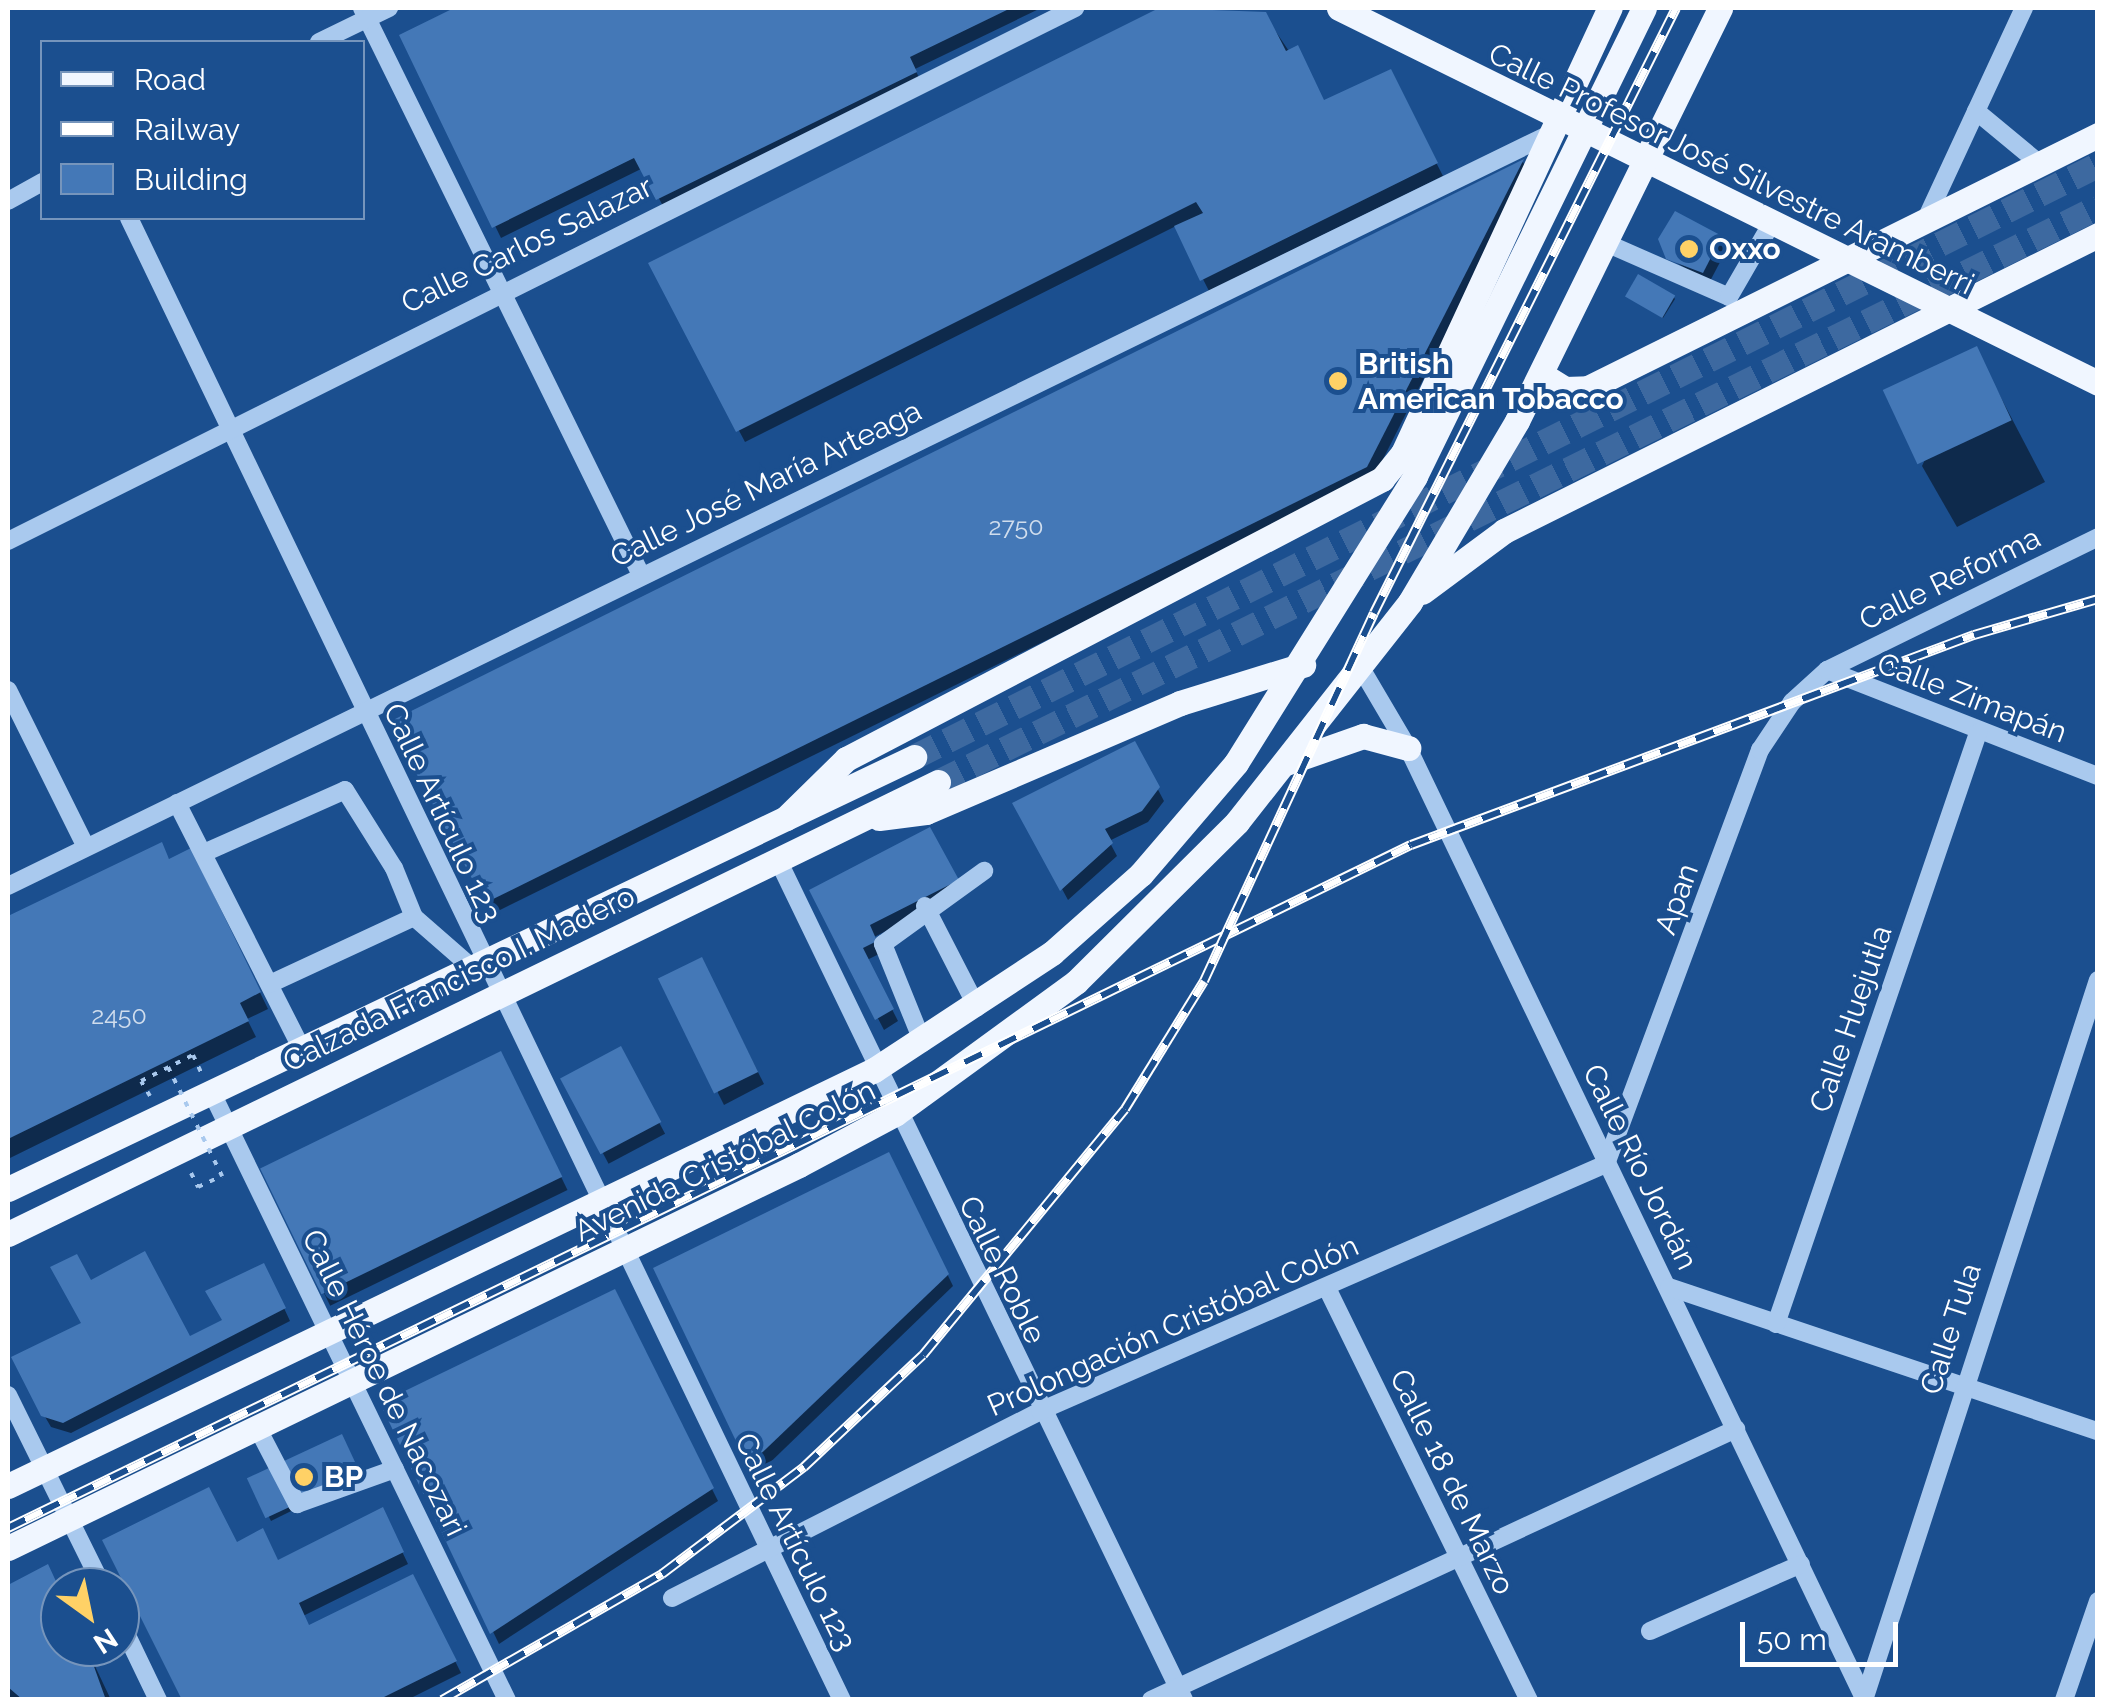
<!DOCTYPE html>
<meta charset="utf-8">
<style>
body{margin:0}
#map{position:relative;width:2105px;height:1707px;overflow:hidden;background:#1b4f8f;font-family:Raleway,sans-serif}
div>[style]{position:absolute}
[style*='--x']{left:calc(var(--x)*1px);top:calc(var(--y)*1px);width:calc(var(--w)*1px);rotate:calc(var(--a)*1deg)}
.shadow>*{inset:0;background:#0007;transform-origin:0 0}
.building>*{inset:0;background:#4478b7;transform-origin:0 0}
.major-tunnel>*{height:25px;margin-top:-12.5px;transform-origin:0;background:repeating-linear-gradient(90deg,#3d69a0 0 25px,transparent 0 37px)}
.path>*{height:4px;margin-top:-2px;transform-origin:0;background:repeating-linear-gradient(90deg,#a9c9ee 0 5px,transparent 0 13px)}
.minor>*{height:18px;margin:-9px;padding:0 9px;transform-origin:9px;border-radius:9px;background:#a9c9ee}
.major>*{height:25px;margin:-12.5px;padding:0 12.5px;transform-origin:12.5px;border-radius:12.5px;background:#f0f6ff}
.rail>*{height:10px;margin-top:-5px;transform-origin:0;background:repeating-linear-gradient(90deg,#1b4f8f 0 19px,#fff 0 38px);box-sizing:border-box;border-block:2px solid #fff}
.path-bridge>*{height:4px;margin-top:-2px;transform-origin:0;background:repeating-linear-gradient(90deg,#a9c9ee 0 5px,transparent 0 13px)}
.dots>*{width:28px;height:28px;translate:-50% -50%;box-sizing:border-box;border:5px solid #1b4f8f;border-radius:50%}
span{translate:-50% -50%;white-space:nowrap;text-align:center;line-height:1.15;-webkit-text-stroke:8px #1b4f8f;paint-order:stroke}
.number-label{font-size:25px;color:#d0dded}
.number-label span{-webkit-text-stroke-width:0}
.street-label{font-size:30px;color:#fff}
.poi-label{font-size:30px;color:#fff;font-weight:700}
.left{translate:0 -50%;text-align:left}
.frame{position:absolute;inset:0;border:10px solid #fff;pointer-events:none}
.legend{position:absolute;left:40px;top:40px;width:325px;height:180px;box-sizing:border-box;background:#1b4f8f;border:2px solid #7695bc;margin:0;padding:12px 18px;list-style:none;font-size:30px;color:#fff}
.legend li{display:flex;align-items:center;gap:20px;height:50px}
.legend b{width:50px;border:2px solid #7695bc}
.north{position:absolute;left:40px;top:1567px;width:100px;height:100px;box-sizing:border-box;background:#1b4f8f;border:2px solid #7695bc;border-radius:50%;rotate:147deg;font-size:28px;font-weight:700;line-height:40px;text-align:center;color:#fff}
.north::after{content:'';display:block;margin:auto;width:35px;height:45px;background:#ffd166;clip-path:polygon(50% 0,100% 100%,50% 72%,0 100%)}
.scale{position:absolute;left:1740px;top:1622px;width:158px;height:45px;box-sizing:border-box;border:5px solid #fff;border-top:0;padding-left:12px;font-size:30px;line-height:35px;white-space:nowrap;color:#fff;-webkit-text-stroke:8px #1b4f8f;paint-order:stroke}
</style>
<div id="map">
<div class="shadow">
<i style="clip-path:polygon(459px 8px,1041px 8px,915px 69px,922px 84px,665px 210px,643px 168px,501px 238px,402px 36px)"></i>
<i style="clip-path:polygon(1165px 8px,1264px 14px,1324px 103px,1396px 84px,1443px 176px,1209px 291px,1176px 226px,745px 442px,651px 264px)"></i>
<i style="clip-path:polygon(1523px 162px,1528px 172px,1373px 479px,494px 913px,392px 723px)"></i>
<i style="clip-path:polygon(1720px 237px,1727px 249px,1709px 283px,1669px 258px)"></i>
<i style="clip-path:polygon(1628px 296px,1673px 296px,1675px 299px,1663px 318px)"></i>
<i style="clip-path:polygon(1976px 350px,2045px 482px,1957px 527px,1922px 466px)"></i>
<i style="clip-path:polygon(1134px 744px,1164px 801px,1148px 822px,1109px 841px,1117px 856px,1068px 900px,1016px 804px)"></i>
<i style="clip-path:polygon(929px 830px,963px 893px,874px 937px,881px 953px,867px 960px,898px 1021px,884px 1030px,812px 891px)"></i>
<i style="clip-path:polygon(161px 845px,170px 861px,199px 866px,268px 1009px,247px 1019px,256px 1037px,8px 1159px,8px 918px)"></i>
<i style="clip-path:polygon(707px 971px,764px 1084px,724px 1105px,718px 1093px)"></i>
<i style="left:620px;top:1049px;width:96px;height:64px;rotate:62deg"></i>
<i style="left:507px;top:1066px;width:138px;height:264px;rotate:64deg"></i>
<i style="clip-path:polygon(895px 1166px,953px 1286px,757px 1475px,656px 1269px)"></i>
<i style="clip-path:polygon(270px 1278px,290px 1321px,71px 1433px,51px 1427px,44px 1415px,84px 1324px,90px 1283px,189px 1339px,225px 1321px)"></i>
<i style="clip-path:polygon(620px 1304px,718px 1501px,499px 1644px,383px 1404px)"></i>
<i style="clip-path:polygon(360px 1477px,271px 1521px,251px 1481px)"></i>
<i style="clip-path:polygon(388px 1522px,408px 1564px,303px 1616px,309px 1628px,419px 1588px,461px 1673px,407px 1700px,185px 1700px,237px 1545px,278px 1563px)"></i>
<i style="clip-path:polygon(47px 1568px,60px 1593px,60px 1647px,86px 1647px,111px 1700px,8px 1700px,8px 1588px)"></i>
</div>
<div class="building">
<i style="clip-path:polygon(454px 8px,1011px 8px,910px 57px,917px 72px,656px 200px,634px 158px,492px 228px,399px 35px)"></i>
<i style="clip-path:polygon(1159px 8px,1266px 12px,1286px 51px,1298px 45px,1324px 100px,1391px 69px,1438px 163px,1200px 281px,1174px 226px,1203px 213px,1196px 202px,736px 432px,648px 263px)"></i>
<i style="clip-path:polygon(1524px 159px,1367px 467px,485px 903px,389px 722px)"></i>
<i style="clip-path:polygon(1675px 211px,1722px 236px,1703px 273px,1666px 259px,1658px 239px)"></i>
<i style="left:1638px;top:274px;width:43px;height:26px;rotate:30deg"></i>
<i style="left:1977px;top:346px;width:82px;height:104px;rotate:65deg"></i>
<i style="clip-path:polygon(1135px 741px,1160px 787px,1142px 811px,1105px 829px,1113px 843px,1060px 891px,1012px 803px)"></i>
<i style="clip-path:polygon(930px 827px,959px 880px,870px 925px,877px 941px,863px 948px,894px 1009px,875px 1020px,809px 890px)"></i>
<i style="clip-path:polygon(162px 842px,169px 859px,191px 848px,261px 992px,240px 1003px,249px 1021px,8px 1139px,8px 916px)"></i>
<i style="left:702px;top:957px;width:128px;height:49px;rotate:64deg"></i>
<i style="left:621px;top:1046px;width:86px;height:69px;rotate:62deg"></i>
<i style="left:501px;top:1051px;width:140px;height:268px;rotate:64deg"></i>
<i style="clip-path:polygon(889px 1152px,949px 1274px,748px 1466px,653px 1268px)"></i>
<i style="clip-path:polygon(145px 1251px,190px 1336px,222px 1320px,205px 1291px,264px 1263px,286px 1308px,63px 1423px,41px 1416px,11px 1357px,81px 1323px,50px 1267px,77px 1254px,91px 1280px)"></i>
<i style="clip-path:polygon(615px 1289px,714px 1488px,490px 1634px,380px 1403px)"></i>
<i style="left:342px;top:1434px;width:44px;height:105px;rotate:65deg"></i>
<i style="clip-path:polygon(209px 1487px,237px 1542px,263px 1528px,278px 1560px,383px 1507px,404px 1552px,299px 1603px,309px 1625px,413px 1574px,457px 1661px,378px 1700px,182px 1700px,102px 1540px)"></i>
<i style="clip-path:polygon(48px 1564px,60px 1590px,60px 1647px,87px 1647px,106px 1700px,23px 1700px,8px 1687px,8px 1585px)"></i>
</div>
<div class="major-tunnel">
<i style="--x:914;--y:757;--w:1324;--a:-26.57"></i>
<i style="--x:938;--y:782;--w:1295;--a:-26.37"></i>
</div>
<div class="path">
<i style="--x:150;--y:1096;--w:17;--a:-121"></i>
<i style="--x:141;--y:1081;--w:58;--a:-26.6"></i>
<i style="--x:193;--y:1055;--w:21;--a:65"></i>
<i style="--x:191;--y:1173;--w:16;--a:63"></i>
<i style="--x:198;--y:1187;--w:26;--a:-25"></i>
</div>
<div class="minor">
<i style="--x:362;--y:8;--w:632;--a:63.8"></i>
<i style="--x:319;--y:42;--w:78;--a:-25.9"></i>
<i style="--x:1976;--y:111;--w:83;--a:39.6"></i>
<i style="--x:8;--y:201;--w:39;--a:-29"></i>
<i style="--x:129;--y:218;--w:1645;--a:64.31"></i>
<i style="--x:1926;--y:219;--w:233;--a:-65.1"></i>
<i style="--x:1606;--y:243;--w:134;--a:23.7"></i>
<i style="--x:1729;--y:297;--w:82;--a:-60"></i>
<i style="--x:8;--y:541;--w:1193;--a:-26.54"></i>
<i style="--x:1358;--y:663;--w:99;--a:59.5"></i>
<i style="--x:1408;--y:748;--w:1056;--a:64.36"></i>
<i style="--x:1827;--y:670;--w:291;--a:21.4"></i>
<i style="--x:8;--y:690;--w:175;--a:63.6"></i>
<i style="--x:177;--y:803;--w:274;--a:63.1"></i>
<i style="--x:206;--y:852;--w:152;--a:-24"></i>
<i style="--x:345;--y:790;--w:92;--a:57.9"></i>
<i style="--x:394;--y:868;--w:53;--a:67.8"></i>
<i style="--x:414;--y:917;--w:157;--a:155.1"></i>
<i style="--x:778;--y:860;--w:933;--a:64.2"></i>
<i style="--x:8;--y:886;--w:1716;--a:-26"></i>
<i style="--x:925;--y:906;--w:114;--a:62.8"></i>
<i style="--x:414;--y:917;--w:73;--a:41.1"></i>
<i style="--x:923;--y:1043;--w:107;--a:-112"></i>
<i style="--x:883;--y:944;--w:125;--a:-35.9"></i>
<i style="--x:211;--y:1091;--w:677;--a:64.08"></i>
<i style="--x:1669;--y:1287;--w:453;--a:18.6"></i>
<i style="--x:1327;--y:1288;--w:459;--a:63.9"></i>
<i style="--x:1776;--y:1324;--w:625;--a:-71.13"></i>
<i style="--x:8;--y:1395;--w:214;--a:63.7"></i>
<i style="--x:257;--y:1427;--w:87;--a:62.5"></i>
<i style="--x:297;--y:1504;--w:104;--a:-19.7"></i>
<i style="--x:672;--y:1598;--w:413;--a:-26.9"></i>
<i style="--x:1040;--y:1411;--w:618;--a:-23.58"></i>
<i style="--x:1606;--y:1164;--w:442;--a:-69.6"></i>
<i style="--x:1760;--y:750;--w:58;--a:-56.3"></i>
<i style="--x:1792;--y:702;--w:47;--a:-42.4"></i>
<i style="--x:1827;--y:670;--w:302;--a:-26.1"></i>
<i style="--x:120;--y:1621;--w:88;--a:64.3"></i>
<i style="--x:1650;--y:1631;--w:165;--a:-23.9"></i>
<i style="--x:1151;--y:1700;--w:645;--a:-24.86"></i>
<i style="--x:1864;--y:1700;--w:757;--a:-72"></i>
<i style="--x:2064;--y:1700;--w:105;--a:-71"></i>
</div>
<div class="major">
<i style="--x:1339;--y:8;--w:847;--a:26.29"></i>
<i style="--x:1541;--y:374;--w:28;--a:32"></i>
<i style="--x:1565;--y:389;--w:23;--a:-2"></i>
<i style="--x:1588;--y:388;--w:569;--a:-26.39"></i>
<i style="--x:1422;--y:592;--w:102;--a:-36.6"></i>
<i style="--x:1504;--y:531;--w:664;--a:-26.49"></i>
<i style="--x:1286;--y:763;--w:82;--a:-19.3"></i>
<i style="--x:1363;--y:736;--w:47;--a:14.9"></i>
<i style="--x:786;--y:818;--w:84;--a:-44.5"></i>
<i style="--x:846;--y:759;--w:605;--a:-27.58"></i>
<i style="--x:1382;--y:479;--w:33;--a:-51"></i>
<i style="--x:1403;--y:453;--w:491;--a:-65.1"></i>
<i style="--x:879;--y:818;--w:47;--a:-7.3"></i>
<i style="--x:926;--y:812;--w:276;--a:-23.2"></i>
<i style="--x:1180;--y:703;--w:129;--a:-17.2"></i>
<i style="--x:8;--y:1189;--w:1004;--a:-25.49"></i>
<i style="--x:8;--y:1234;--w:1034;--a:-25.92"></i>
<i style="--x:8;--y:1486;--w:961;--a:-25.66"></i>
<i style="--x:874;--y:1070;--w:213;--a:-33.3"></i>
<i style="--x:1052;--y:953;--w:119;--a:-41.6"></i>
<i style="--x:1141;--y:874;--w:146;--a:-49.4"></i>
<i style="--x:1236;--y:763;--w:338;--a:-58"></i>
<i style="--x:1415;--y:476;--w:521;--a:-63.93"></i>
<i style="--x:8;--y:1548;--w:879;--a:-25.84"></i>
<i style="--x:799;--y:1165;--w:109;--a:-28"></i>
<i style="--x:895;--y:1114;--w:224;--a:-36.1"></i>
<i style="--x:1076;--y:982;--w:227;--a:-44.8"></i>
<i style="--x:1237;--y:822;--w:280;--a:-51.8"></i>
<i style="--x:1410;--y:602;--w:210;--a:-59.4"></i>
<i style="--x:1517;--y:421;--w:460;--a:-63.8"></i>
</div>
<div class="rail">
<i style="--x:8;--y:1528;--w:1560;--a:-25.96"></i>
<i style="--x:1411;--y:845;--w:601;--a:-20.46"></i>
<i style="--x:1974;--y:635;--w:129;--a:-16.2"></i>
<i style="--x:442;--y:1700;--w:254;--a:-29.8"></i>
<i style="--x:662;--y:1574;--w:178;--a:-37"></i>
<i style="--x:804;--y:1467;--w:163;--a:-43.3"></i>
<i style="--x:923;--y:1355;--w:318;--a:-50.6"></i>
<i style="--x:1125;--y:1109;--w:150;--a:-58.3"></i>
<i style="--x:1204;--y:981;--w:405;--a:-65.2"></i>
<i style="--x:1374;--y:613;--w:676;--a:-63.47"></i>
</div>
<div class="path-bridge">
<i style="--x:168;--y:1067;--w:122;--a:63.6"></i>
</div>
<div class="dots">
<i style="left:1689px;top:249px;background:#ffd166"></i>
<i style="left:1338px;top:381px;background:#ffd166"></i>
<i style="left:304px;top:1477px;background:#ffd166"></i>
</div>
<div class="number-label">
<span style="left:1016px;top:526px">2750</span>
<span style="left:119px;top:1015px">2450</span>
</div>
<div class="street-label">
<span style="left:1731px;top:169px;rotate:26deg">Calle Profesor José Silvestre Aramberri</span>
<span style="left:527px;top:245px;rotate:-26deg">Calle Carlos Salazar</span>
<span style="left:766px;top:484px;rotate:-26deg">Calle José María Arteaga</span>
<span style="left:1950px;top:579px;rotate:-26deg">Calle Reforma</span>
<span style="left:1972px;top:698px;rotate:21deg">Calle Zimapán</span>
<span style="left:442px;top:813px;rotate:65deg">Calle Artículo 123</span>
<span style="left:1677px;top:899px;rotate:-70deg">Apan</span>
<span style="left:459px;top:979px;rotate:-26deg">Calzada Francisco I. Madero</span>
<span style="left:1851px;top:1019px;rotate:-71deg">Calle Huejutla</span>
<span style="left:725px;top:1161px;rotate:-26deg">Avenida Cristóbal Colón</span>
<span style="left:1640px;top:1167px;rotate:64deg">Calle Río Jordán</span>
<span style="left:1002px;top:1270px;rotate:64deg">Calle Roble</span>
<span style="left:1173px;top:1326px;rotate:-24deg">Prolongación Cristóbal Colón</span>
<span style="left:1951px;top:1329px;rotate:-72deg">Calle Tula</span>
<span style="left:384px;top:1383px;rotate:64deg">Calle Héroe de Nacozari</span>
<span style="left:1452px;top:1482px;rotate:64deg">Calle 18 de Marzo</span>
<span style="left:795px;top:1542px;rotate:64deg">Calle Artículo 123</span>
</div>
<div class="poi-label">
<span class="left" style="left:1709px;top:249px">Oxxo</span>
<span class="left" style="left:1358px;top:381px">British<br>American Tobacco</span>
<span class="left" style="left:324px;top:1477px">BP</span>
</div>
<div class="frame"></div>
<ul class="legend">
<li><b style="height:12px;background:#f0f6ff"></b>Road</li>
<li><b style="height:12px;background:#fff"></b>Railway</li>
<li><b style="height:28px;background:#4478b7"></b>Building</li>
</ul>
<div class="north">N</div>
<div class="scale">50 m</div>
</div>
